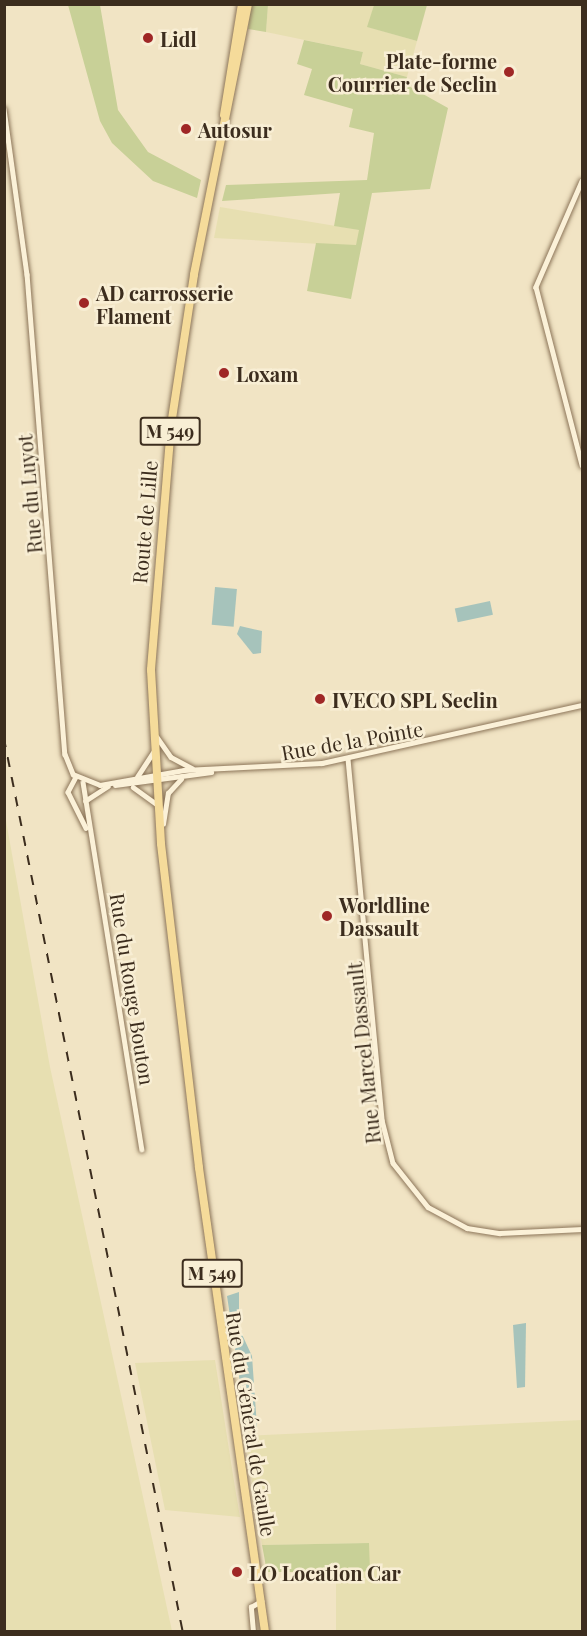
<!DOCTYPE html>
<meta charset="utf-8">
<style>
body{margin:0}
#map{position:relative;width:587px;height:1636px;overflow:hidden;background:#f1e4c4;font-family:"Playfair Display",serif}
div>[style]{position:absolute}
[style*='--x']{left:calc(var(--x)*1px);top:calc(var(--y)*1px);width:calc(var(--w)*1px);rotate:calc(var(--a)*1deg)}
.farmland>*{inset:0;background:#e7dfb1}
.green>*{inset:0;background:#c8d097}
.water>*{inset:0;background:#a6c3bb;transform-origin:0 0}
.roads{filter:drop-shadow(0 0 2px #8c7559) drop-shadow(0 0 2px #8c7559)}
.street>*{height:4.5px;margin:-2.25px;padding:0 2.25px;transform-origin:2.25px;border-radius:2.25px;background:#fbf1d8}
.primary>*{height:8px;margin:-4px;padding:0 4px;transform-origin:4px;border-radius:4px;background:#f5db9a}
.rail>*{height:1.5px;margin-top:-0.75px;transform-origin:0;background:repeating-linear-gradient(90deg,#3c2d1e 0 10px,transparent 0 20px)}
.dots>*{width:16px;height:16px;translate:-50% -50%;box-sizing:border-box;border:3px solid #f8eed4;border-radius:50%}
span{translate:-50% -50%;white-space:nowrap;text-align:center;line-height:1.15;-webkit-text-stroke:5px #f8eed4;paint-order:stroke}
.shield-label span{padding:2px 4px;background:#f8eed4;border:2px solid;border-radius:4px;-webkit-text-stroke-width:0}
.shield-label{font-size:18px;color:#3c2d1e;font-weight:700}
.poi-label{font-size:20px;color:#3c2d1e;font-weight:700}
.left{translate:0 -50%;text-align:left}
.right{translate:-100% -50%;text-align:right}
.street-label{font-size:20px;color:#3c2d1e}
.frame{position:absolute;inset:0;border:6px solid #3c2d1e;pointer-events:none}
</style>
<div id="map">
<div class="farmland">
<i style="clip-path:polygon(268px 5px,374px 5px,368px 27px,417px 41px,407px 77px,360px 64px,363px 52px,266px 32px)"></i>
<i style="clip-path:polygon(220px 207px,360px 230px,356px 246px,214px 238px)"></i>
<i style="clip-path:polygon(5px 815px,50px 1067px,172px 1631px,5px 1631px)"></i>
<i style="clip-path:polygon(215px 1360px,233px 1475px,240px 1517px,165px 1510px,135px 1363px)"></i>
<i style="clip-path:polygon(582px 1420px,582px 1631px,336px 1631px,336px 1572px,369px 1571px,369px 1543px,262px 1545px,245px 1436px)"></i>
</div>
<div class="green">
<i style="clip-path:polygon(68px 5px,100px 5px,118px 110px,148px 152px,201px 180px,197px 198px,153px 181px,112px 143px,100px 121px)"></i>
<i style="clip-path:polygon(251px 5px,268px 5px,266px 32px,248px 29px)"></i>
<i style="clip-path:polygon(374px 5px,427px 5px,417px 41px,367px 27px)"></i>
<i style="clip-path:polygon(304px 40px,363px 52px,360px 64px,407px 77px,405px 84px,448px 108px,430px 189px,372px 193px,351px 299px,307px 291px,316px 243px,356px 245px,359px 230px,334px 226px,340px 193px,222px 201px,226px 185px,367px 180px,374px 133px,349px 127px,353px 109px,304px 95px,312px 69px,297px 64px)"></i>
<i style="clip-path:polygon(369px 1543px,370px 1571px,358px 1572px,267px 1572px,262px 1545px)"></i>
</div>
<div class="water">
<i style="left:215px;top:587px;width:22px;height:38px;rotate:5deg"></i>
<i style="left:490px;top:601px;width:14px;height:36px;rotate:78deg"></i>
<i style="clip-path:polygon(240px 626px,262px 631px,261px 653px,253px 654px,237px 634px)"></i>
<i style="clip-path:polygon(239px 1292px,239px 1328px,252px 1356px,257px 1427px,252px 1432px,247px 1429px,227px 1296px)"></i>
<i style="clip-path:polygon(526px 1323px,525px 1387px,517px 1388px,513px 1325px)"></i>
</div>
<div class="roads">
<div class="street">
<i style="--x:4;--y:109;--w:167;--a:82.1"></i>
<i style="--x:27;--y:274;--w:482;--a:85.5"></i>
<i style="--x:65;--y:754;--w:22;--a:68"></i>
<i style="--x:73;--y:774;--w:29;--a:22"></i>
<i style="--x:100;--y:785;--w:85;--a:-10.1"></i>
<i style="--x:184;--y:770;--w:138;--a:-2.9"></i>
<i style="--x:322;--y:763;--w:266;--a:-12.6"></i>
<i style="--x:582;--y:181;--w:116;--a:113.5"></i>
<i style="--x:536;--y:287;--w:184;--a:75.5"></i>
<i style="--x:157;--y:737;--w:24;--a:55"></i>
<i style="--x:171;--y:757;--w:24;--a:28"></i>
<i style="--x:348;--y:759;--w:363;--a:84.6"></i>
<i style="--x:382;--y:1120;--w:44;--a:75.7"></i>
<i style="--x:393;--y:1163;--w:56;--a:51.5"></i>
<i style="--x:428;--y:1207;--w:44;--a:28.3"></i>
<i style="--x:467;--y:1228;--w:33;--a:9"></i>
<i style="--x:500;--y:1233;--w:82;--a:-2.8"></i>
<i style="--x:76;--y:777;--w:17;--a:118"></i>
<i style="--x:68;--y:792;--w:40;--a:63.4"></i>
<i style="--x:137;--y:777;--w:30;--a:-57"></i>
<i style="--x:83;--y:782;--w:372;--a:80.9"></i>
<i style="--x:115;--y:785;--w:97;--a:-7.7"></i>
<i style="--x:133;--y:787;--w:29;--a:36"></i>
<i style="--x:85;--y:801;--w:27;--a:-33"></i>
<i style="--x:163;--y:824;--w:31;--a:-81"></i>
<i style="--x:168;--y:793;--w:19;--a:-47"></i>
<i style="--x:253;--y:1632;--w:25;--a:-95"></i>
<i style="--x:251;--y:1607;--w:12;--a:-31"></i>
</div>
<div class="primary">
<i style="--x:248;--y:4;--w:276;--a:101.3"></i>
<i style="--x:194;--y:275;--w:153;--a:98.7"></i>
<i style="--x:171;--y:426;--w:245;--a:94.7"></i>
<i style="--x:151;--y:670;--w:174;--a:86.7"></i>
<i style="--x:161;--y:844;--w:326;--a:83.3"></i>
<i style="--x:199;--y:1168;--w:469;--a:81.9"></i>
<i style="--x:224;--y:115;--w:112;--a:-80.8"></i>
</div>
</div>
<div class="rail">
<i style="--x:4;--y:738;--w:912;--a:78.68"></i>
</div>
<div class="dots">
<i style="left:148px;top:38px;background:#9f2726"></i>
<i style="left:509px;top:72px;background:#9f2726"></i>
<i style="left:186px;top:129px;background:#9f2726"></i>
<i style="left:84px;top:303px;background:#9f2726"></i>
<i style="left:224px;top:373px;background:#9f2726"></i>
<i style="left:320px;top:699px;background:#9f2726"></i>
<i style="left:327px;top:916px;background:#9f2726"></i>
<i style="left:237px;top:1572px;background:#9f2726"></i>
</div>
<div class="shield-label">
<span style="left:170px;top:431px">M 549</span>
<span style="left:212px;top:1273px">M 549</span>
</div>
<div class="poi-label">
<span class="left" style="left:160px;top:38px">Lidl</span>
<span class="right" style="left:497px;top:72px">Plate-forme<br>Courrier de Seclin</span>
<span class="left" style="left:198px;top:129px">Autosur</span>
<span class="left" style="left:96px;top:304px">AD carrosserie<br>Flament</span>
<span class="left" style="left:236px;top:373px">Loxam</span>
<span class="left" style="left:332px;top:699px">IVECO SPL Seclin</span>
<span class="left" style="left:339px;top:916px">Worldline<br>Dassault</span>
<span class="left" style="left:249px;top:1572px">LO Location Car</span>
</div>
<div class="street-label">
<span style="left:29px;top:494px;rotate:-95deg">Rue du Luyot</span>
<span style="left:144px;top:522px;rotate:-85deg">Route de Lille</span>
<span style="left:352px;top:740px;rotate:-10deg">Rue de la Pointe</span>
<span style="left:133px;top:989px;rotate:81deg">Rue du Rouge Bouton</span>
<span style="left:363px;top:1053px;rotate:-96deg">Rue Marcel Dassault</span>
<span style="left:252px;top:1424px;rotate:81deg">Rue du Général de Gaulle</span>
</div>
<div class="frame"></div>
</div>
